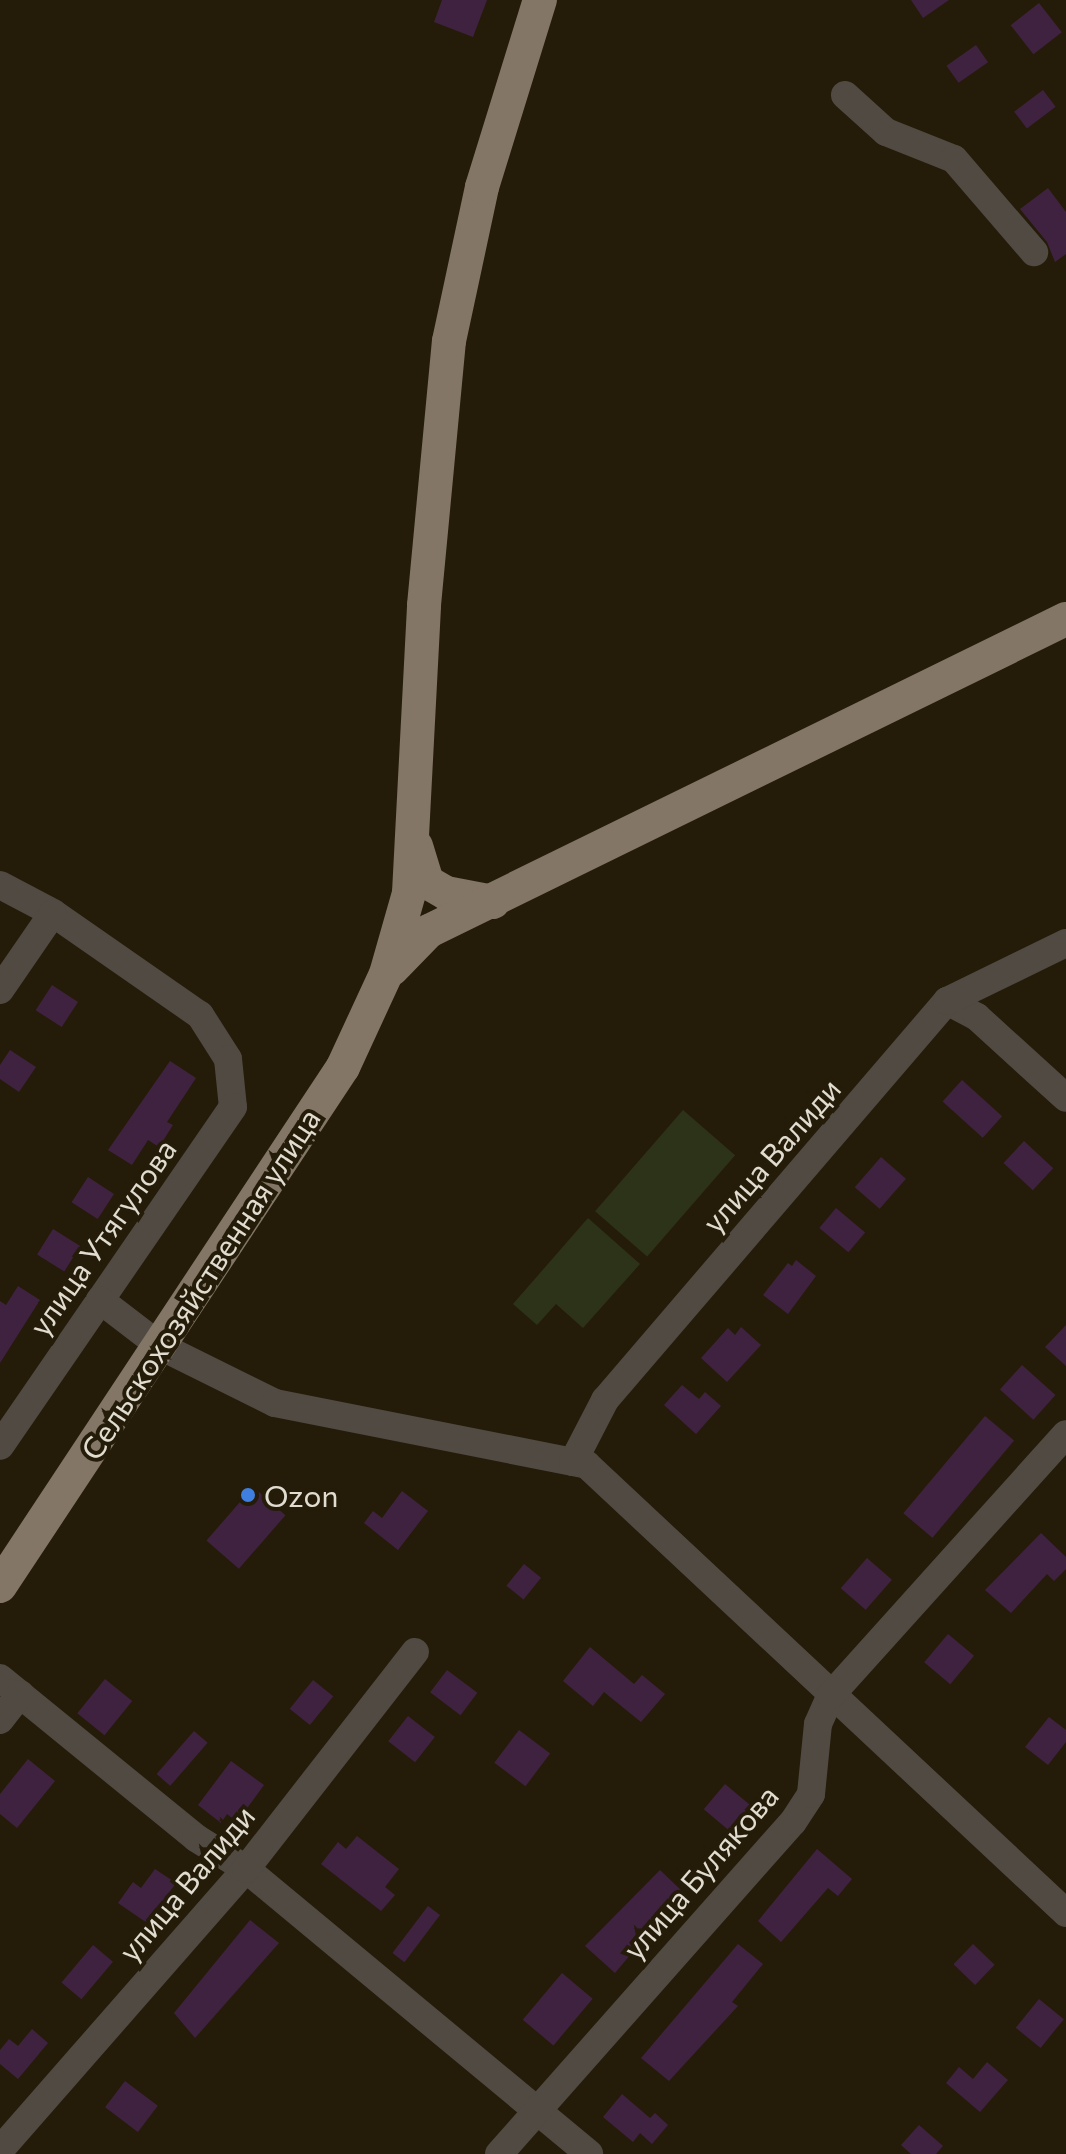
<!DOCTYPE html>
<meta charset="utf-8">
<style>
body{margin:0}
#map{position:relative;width:1066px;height:2154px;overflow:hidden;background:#241c09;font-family:Commissioner,sans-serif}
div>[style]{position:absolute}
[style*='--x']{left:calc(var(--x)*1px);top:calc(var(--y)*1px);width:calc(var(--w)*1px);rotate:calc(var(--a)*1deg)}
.green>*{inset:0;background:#2d3318;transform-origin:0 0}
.building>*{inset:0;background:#3f2240;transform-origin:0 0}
.minor>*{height:28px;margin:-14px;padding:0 14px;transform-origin:14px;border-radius:14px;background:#504a42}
.major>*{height:34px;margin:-17px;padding:0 17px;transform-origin:17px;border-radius:17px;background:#837666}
.dots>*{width:22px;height:22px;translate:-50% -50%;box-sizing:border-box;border:4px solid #241c09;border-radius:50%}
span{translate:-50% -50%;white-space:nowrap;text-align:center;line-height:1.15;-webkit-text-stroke:8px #241c09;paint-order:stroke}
.street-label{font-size:30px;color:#e1dcd0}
.poi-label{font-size:30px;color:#e1dcd0}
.left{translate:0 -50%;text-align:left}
</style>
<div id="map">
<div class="green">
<i style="left:683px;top:1110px;width:69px;height:134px;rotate:41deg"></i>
<i style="clip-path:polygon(588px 1218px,640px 1264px,583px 1328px,556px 1304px,537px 1325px,513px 1304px)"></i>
</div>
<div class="building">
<i style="clip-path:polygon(442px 0,487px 0,473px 37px,434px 22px)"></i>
<i style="clip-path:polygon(911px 0,949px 0,923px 18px)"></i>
<i style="left:1039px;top:3px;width:37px;height:36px;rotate:52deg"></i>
<i style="left:976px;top:45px;width:21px;height:36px;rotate:55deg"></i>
<i style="left:1043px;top:90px;width:21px;height:36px;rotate:53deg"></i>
<i style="clip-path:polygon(1048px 188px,1066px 212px,1066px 254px,1055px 262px,1047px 242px,1020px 209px)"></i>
<i style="left:52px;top:985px;width:31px;height:30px;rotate:33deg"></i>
<i style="clip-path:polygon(10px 1050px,36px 1067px,19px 1092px,0 1079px,0 1065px)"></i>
<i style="clip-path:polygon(170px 1061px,196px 1078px,167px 1122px,173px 1125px,159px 1147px,148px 1140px,132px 1165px,108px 1150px)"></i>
<i style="left:962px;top:1080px;width:54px;height:29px;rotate:42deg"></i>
<i style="left:1024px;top:1141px;width:40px;height:30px;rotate:43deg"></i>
<i style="left:881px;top:1157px;width:33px;height:40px;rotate:41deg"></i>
<i style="left:88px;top:1177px;width:31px;height:30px;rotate:33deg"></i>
<i style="left:836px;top:1208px;width:38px;height:26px;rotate:40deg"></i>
<i style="left:53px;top:1229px;width:32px;height:30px;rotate:32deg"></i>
<i style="clip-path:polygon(796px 1260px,816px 1276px,788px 1314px,763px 1295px,788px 1263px,792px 1266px)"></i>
<i style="clip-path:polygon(18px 1286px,40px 1300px,0 1363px,0 1301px,6px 1305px)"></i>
<i style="clip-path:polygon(1066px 1325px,1066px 1366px,1045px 1347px)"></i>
<i style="clip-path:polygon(741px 1327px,761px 1345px,727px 1382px,701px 1358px,728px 1328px,735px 1335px)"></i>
<i style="left:1022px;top:1365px;width:45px;height:33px;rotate:42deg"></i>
<i style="clip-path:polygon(682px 1385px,699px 1399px,705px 1392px,721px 1406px,696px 1434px,664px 1405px)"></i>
<i style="left:985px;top:1416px;width:38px;height:127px;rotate:40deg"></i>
<i style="left:253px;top:1487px;width:43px;height:71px;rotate:41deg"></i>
<i style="clip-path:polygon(402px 1491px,428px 1511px,398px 1550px,364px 1523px,373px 1511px,382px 1518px)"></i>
<i style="clip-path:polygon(1041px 1533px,1066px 1557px,1066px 1569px,1054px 1581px,1047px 1574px,1011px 1613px,985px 1590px)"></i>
<i style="left:867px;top:1558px;width:33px;height:40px;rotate:41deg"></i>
<i style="left:524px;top:1564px;width:22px;height:28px;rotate:39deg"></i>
<i style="left:948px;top:1634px;width:34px;height:37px;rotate:40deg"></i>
<i style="clip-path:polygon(590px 1647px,634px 1684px,642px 1675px,665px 1694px,641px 1722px,604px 1692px,593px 1706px,563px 1681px)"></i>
<i style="left:447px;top:1670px;width:38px;height:28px;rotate:37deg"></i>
<i style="left:105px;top:1679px;width:35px;height:44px;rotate:39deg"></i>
<i style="left:313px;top:1680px;width:26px;height:37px;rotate:39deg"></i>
<i style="left:408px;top:1716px;width:34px;height:32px;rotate:38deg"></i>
<i style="clip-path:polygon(1049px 1717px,1066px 1730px,1066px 1742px,1048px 1765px,1025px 1747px)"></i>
<i style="left:519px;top:1730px;width:39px;height:41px;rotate:37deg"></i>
<i style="left:194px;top:1731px;width:18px;height:57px;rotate:41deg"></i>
<i style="clip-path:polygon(28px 1759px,55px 1781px,17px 1828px,0 1814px,0 1794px)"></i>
<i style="clip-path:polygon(231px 1761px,264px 1785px,237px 1822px,227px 1814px,221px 1823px,198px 1805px)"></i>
<i style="left:725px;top:1784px;width:40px;height:33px;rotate:40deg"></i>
<i style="clip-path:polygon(357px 1836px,399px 1869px,385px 1887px,395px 1895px,381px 1911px,321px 1864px,338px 1842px,346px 1849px)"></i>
<i style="clip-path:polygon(817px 1849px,852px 1879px,838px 1896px,828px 1888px,781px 1942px,758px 1921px)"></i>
<i style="clip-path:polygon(155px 1869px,176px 1883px,147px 1923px,118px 1903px,133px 1882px,141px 1888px)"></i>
<i style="clip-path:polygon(660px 1870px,683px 1892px,615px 1973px,585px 1946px)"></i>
<i style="left:428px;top:1906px;width:15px;height:59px;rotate:37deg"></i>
<i style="clip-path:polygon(250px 1920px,279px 1943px,195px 2038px,174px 2013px)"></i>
<i style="clip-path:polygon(738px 1944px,763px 1964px,732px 2002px,738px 2006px,669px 2081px,641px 2058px)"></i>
<i style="left:973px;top:1944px;width:30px;height:28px;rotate:44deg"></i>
<i style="left:93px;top:1945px;width:26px;height:49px;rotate:40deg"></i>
<i style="left:562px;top:1973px;width:40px;height:61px;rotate:40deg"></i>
<i style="left:1039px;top:1999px;width:32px;height:37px;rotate:39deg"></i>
<i style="clip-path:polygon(32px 2029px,48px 2043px,18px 2079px,0 2064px,0 2050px,9px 2039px,18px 2046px)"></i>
<i style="clip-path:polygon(987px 2062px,1008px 2080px,980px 2112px,946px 2083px,959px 2067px,973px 2079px)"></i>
<i style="left:125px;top:2081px;width:41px;height:33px;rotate:37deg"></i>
<i style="clip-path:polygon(622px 2094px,650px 2118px,655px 2113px,668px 2125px,652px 2144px,640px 2133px,633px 2142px,603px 2117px)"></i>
<i style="clip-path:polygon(919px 2125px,943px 2146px,936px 2154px,911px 2154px,901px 2145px)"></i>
</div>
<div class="minor">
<i style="--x:845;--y:95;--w:55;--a:42.1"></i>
<i style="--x:886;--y:132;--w:73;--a:21.7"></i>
<i style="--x:954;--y:159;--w:123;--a:49.3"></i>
<i style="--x:0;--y:885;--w:60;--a:27.8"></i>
<i style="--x:53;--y:913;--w:179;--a:34.8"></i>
<i style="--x:200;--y:1015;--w:52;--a:57.5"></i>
<i style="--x:228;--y:1059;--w:48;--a:84.1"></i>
<i style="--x:233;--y:1107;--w:411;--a:124.5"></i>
<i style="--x:0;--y:990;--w:93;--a:-55.5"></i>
<i style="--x:947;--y:1001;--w:34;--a:28"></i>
<i style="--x:977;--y:1017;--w:120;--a:42.3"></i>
<i style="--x:100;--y:1300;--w:76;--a:37.5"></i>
<i style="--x:160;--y:1346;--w:128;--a:26.4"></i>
<i style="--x:275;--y:1403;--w:318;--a:11.2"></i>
<i style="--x:587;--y:1465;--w:656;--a:43.08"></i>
<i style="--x:573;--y:1462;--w:70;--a:-62.7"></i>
<i style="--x:605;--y:1400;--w:526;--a:-49.4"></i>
<i style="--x:947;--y:1001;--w:132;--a:-26"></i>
<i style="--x:0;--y:1678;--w:253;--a:39.2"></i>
<i style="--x:196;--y:1838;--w:59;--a:31.8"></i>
<i style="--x:246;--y:1869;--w:446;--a:39.7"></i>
<i style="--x:0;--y:1720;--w:33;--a:-52"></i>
<i style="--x:0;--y:2150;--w:373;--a:-48.8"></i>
<i style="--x:246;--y:1869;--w:275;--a:-52.1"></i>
<i style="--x:499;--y:2154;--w:443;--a:-48.5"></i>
<i style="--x:793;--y:1822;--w:33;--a:-57"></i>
<i style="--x:811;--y:1794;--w:70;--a:-84.3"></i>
<i style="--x:818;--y:1724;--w:32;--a:-66"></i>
<i style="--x:831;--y:1695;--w:351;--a:-48"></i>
</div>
<div class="major">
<i style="--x:416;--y:846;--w:38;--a:73"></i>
<i style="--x:427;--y:882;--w:22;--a:30"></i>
<i style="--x:446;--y:893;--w:48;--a:10.8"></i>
<i style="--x:392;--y:969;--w:53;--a:-45.8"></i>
<i style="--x:429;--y:931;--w:709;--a:-26.1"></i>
<i style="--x:0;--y:1586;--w:622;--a:-56.54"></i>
<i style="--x:343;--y:1067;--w:102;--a:-65.2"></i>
<i style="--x:386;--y:974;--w:84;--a:-74.1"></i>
<i style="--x:409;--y:893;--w:288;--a:-87"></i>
<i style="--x:424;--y:605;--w:265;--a:-84.6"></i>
<i style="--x:449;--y:341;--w:157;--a:-77.9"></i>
<i style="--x:482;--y:187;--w:196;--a:-72.8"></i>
</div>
<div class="dots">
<i style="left:248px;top:1495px;background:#3f7fe0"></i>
</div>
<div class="street-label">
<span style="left:771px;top:1155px;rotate:-49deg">улица Валиди</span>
<span style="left:102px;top:1237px;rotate:-55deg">улица Утягулова</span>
<span style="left:200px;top:1284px;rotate:-57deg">Сельскохозяйственная улица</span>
<span style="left:700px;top:1872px;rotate:-49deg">улица Булякова</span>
<span style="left:186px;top:1883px;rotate:-50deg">улица Валиди</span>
</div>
<div class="poi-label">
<span class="left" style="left:264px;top:1495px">Ozon</span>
</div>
</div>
